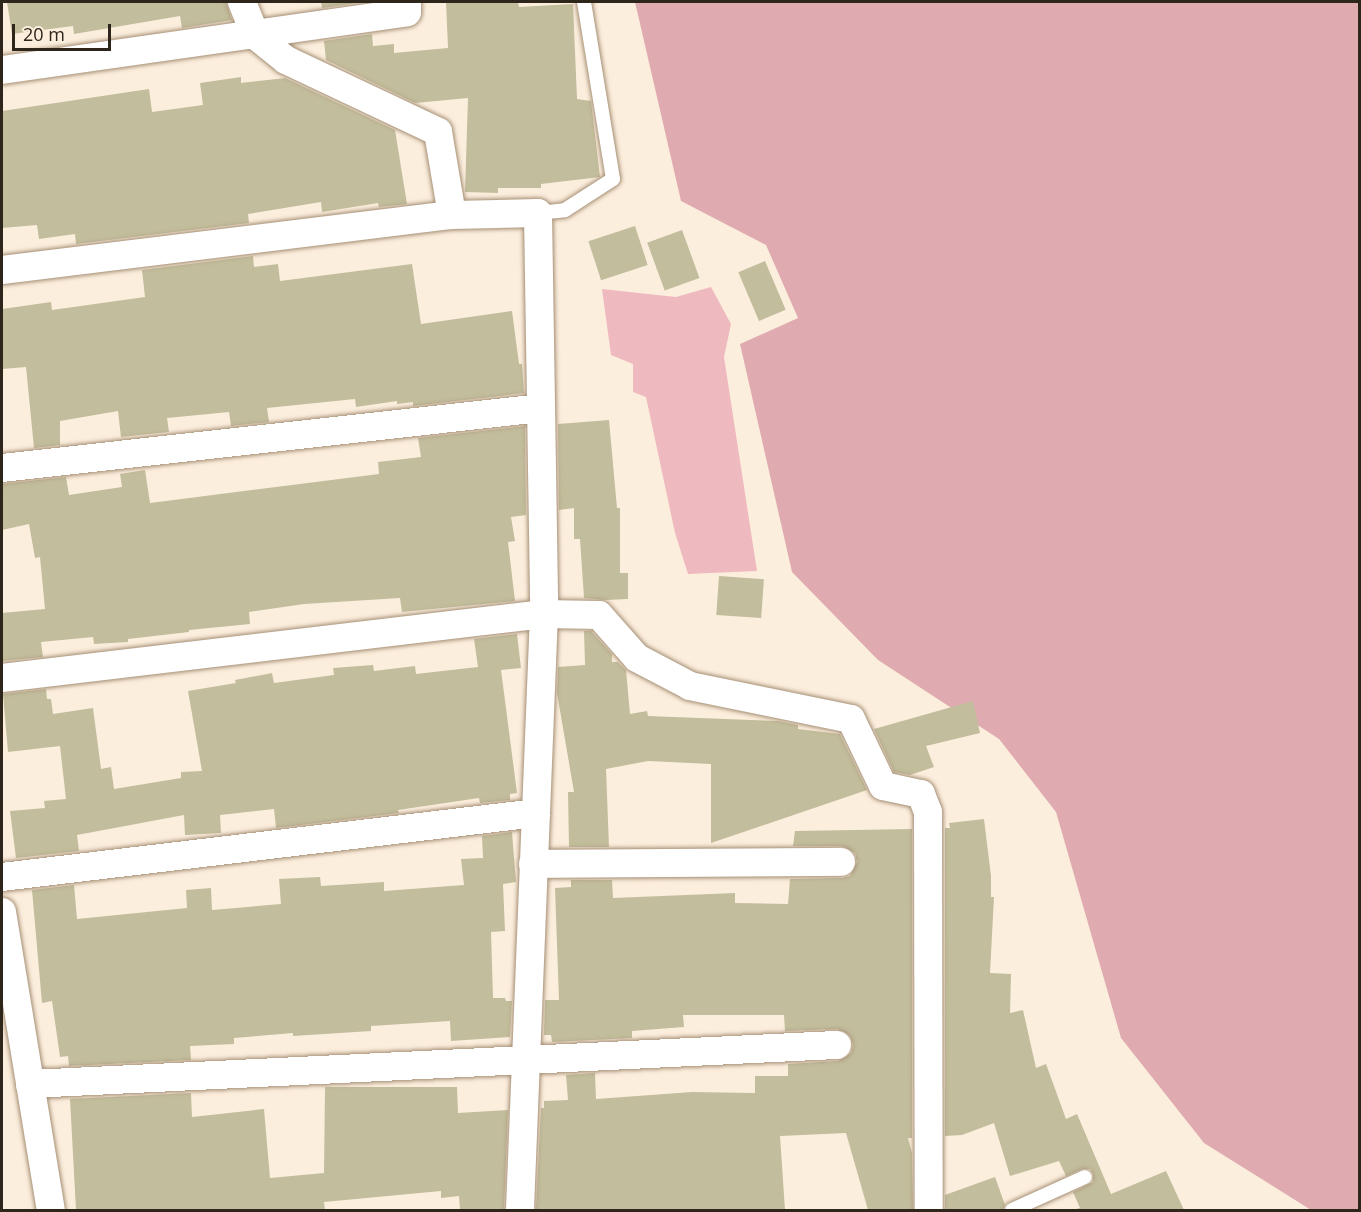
<!DOCTYPE html>
<style>
body{margin:0}
#map{position:relative;width:1361px;height:1212px;overflow:hidden;background:#fceedd;font-family:"Open Sans",sans-serif}
div>[style]{position:absolute}
[style*='--x']{left:calc(var(--x)*1px);top:calc(var(--y)*1px);width:calc(var(--w)*1px);rotate:calc(var(--a)*1deg)}
.green>*{inset:0;background:#efbabf}
.forest>*{inset:0;background:#e0abb0}
.building>*{inset:0;background:#c2bd9c;transform-origin:0 0}
.roads{filter:drop-shadow(0 0 2px #a58f75) drop-shadow(0 0 2px #a58f75)}
.service>*{height:14px;margin:-7px;padding:0 7px;transform-origin:7px;border-radius:7px;background:#fff}
.minor>*{height:28px;margin:-14px;padding:0 14px;transform-origin:14px;border-radius:14px;background:#fff}
span{translate:-50% -50%;white-space:nowrap;text-align:center;line-height:1.15;-webkit-text-stroke:4.5px #fceedd;paint-order:stroke}
.frame{position:absolute;inset:0;border:3px solid #2e251b;pointer-events:none}
.scale{position:absolute;left:12px;top:24px;width:99px;height:27px;box-sizing:border-box;border:3px solid #2e251b;border-top:0;padding-left:8px;font-size:18px;line-height:21px;white-space:nowrap;color:#2e251b;-webkit-text-stroke:4px #fceedd;paint-order:stroke}
</style>
<div id="map">
<div class="green">
<i style="clip-path:polygon(711px 287px,731px 324px,724px 357px,757px 571px,688px 574px,675px 533px,646px 397px,633px 392px,633px 364px,611px 355px,602px 289px,676px 297px)"></i>
</div>
<div class="forest">
<i style="clip-path:polygon(635px 2px,1359px 2px,1359px 1210px,1311px 1210px,1204px 1143px,1121px 1038px,1056px 812px,999px 739px,878px 660px,792px 572px,740px 344px,798px 318px,766px 245px,681px 201px)"></i>
</div>
<div class="building">
<i style="clip-path:polygon(7px 2px,226px 2px,232px 20px,182px 28px,180px 16px,74px 34px,73px 26px,12px 34px)"></i>
<i style="clip-path:polygon(321px 2px,364px 2px,322px 8px)"></i>
<i style="clip-path:polygon(446px 2px,518px 2px,519px 7px,573px 4px,577px 99px,591px 101px,600px 177px,541px 184px,541px 188px,498px 188px,498px 193px,465px 192px,468px 98px,415px 103px,326px 60px,324px 41px,372px 34px,373px 46px,394px 44px,394px 53px,448px 48px)"></i>
<i style="clip-path:polygon(241px 77px,241px 83px,285px 78px,395px 130px,407px 204px,379px 207px,378px 203px,322px 212px,321px 202px,248px 214px,249px 223px,76px 244px,75px 234px,39px 239px,37px 225px,2px 228px,2px 111px,149px 89px,152px 112px,203px 105px,200px 83px)"></i>
<i style="left:635px;top:226px;width:41px;height:49px;rotate:72deg"></i>
<i style="left:682px;top:230px;width:51px;height:37px;rotate:70deg"></i>
<i style="clip-path:polygon(253px 256px,254px 267px,278px 264px,280px 281px,412px 264px,421px 324px,512px 311px,519px 364px,522px 364px,524px 393px,413px 406px,413px 402px,397px 404px,397px 401px,356px 407px,355px 399px,267px 408px,269px 422px,231px 426px,229px 412px,167px 418px,169px 432px,121px 437px,118px 411px,60px 421px,60px 445px,34px 448px,26px 367px,2px 369px,2px 309px,51px 302px,52px 310px,145px 297px,142px 270px)"></i>
<i style="left:765px;top:261px;width:53px;height:29px;rotate:67deg"></i>
<i style="clip-path:polygon(609px 420px,617px 508px,620px 508px,620px 573px,628px 573px,628px 599px,606px 600px,584px 598px,580px 539px,574px 539px,574px 508px,559px 510px,558px 424px)"></i>
<i style="clip-path:polygon(525px 426px,526px 515px,511px 517px,515px 541px,508px 542px,515px 601px,402px 612px,400px 598px,304px 604px,249px 612px,250px 624px,189px 630px,189px 632px,128px 639px,128px 642px,94px 644px,93px 637px,41px 642px,43px 657px,2px 661px,2px 613px,45px 609px,40px 557px,35px 558px,29px 524px,2px 530px,2px 484px,66px 477px,69px 495px,122px 487px,120px 474px,145px 470px,150px 503px,379px 474px,378px 462px,421px 457px,418px 438px)"></i>
<i style="left:719px;top:576px;width:45px;height:39px;rotate:4deg"></i>
<i style="clip-path:polygon(584px 631px,591px 631px,612px 654px,612px 662px,618px 662px,626px 670px,630px 714px,647px 711px,648px 716px,778px 721px,798px 725px,798px 729px,840px 734px,867px 790px,711px 843px,711px 764px,648px 761px,611px 768px,606px 769px,609px 847px,569px 847px,568px 792px,574px 792px,557px 693px,558px 667px,585px 665px)"></i>
<i style="clip-path:polygon(517px 634px,521px 668px,501px 670px,517px 793px,510px 794px,510px 800px,480px 803px,479px 798px,398px 810px,399px 813px,276px 828px,274px 809px,220px 815px,221px 833px,185px 835px,184px 815px,77px 835px,79px 851px,16px 858px,10px 811px,45px 808px,44px 801px,66px 799px,60px 746px,8px 752px,3px 694px,46px 689px,47px 699px,51px 699px,53px 714px,93px 708px,101px 769px,111px 767px,114px 789px,181px 778px,181px 772px,202px 771px,188px 691px,236px 683px,235px 680px,272px 673px,274px 683px,334px 675px,333px 668px,373px 665px,374px 671px,415px 666px,416px 674px,478px 667px,474px 639px)"></i>
<i style="clip-path:polygon(973px 701px,980px 733px,926px 746px,934px 767px,910px 775px,894px 772px,874px 729px)"></i>
<i style="clip-path:polygon(984px 819px,991px 876px,991px 897px,994px 897px,990px 973px,1011px 974px,1010px 1013px,1023px 1010px,1036px 1068px,1046px 1064px,1066px 1119px,1077px 1114px,1111px 1194px,1166px 1171px,1184px 1210px,1073px 1210px,1080px 1208px,1073px 1192px,1093px 1182px,1093px 1174px,1090px 1169px,1082px 1169px,1066px 1176px,1059px 1161px,1010px 1176px,994px 1123px,962px 1135px,945px 1136px,945px 828px,950px 828px,949px 823px)"></i>
<i style="clip-path:polygon(912px 829px,912px 1138px,908px 1138px,912px 1153px,913px 1210px,868px 1210px,846px 1133px,780px 1136px,785px 1210px,536px 1210px,541px 1108px,544px 1108px,544px 1101px,568px 1100px,566px 1075px,595px 1073px,596px 1099px,692px 1092px,755px 1093px,755px 1076px,788px 1076px,788px 1064px,838px 1061px,851px 1053px,853px 1045px,850px 1036px,837px 1029px,785px 1031px,784px 1015px,683px 1015px,684px 1027px,632px 1031px,632px 1038px,552px 1042px,551px 1035px,544px 1035px,545px 1000px,559px 1000px,555px 888px,571px 887px,571px 880px,612px 880px,613px 898px,735px 893px,735px 903px,788px 904px,790px 879px,842px 878px,850px 876px,857px 862px,855px 853px,841px 846px,793px 846px,795px 831px)"></i>
<i style="clip-path:polygon(512px 832px,516px 882px,503px 884px,505px 931px,491px 932px,493px 998px,505px 998px,506px 1001px,512px 1001px,510px 1037px,451px 1041px,450px 1021px,371px 1026px,371px 1031px,293px 1036px,293px 1033px,234px 1038px,234px 1044px,190px 1046px,191px 1060px,69px 1066px,68px 1056px,60px 1057px,52px 1001px,42px 1003px,32px 890px,74px 885px,77px 919px,187px 908px,186px 890px,211px 888px,212px 910px,281px 904px,279px 879px,320px 877px,321px 886px,384px 882px,384px 891px,464px 885px,461px 859px,483px 858px,482px 836px)"></i>
<i style="clip-path:polygon(325px 1087px,457px 1087px,458px 1113px,508px 1110px,504px 1210px,460px 1210px,459px 1196px,441px 1198px,441px 1191px,324px 1202px,325px 1210px,76px 1210px,70px 1099px,191px 1093px,192px 1117px,264px 1109px,270px 1178px,324px 1173px)"></i>
<i style="clip-path:polygon(995px 1177px,1005px 1205px,1003px 1210px,945px 1210px,945px 1195px)"></i>
</div>
<div class="roads">
<div class="service">
<i style="--x:538;--y:213;--w:27;--a:-6"></i>
<i style="--x:565;--y:210;--w:57;--a:-32.9"></i>
<i style="--x:613;--y:179;--w:179;--a:-99.3"></i>
<i style="--x:1012;--y:1210;--w:80;--a:-24.3"></i>
</div>
<div class="minor">
<i style="--x:242;--y:2;--w:35;--a:68"></i>
<i style="--x:255;--y:35;--w:40;--a:39"></i>
<i style="--x:286;--y:60;--w:168;--a:25.3"></i>
<i style="--x:438;--y:132;--w:84;--a:80.4"></i>
<i style="--x:2;--y:70;--w:409;--a:-8.1"></i>
<i style="--x:407;--y:12;--w:10;--a:-90"></i>
<i style="--x:2;--y:270;--w:453;--a:-7"></i>
<i style="--x:452;--y:215;--w:86;--a:-1.3"></i>
<i style="--x:538;--y:213;--w:401;--a:89.1"></i>
<i style="--x:544;--y:614;--w:596;--a:92.31"></i>
<i style="--x:2;--y:468;--w:542;--a:-6.35"></i>
<i style="--x:2;--y:678;--w:546;--a:-6.73"></i>
<i style="--x:544;--y:614;--w:55;--a:1"></i>
<i style="--x:599;--y:615;--w:57;--a:48.5"></i>
<i style="--x:637;--y:658;--w:60;--a:27.8"></i>
<i style="--x:690;--y:686;--w:164;--a:11.6"></i>
<i style="--x:851;--y:719;--w:74;--a:64.5"></i>
<i style="--x:883;--y:786;--w:39;--a:12"></i>
<i style="--x:921;--y:794;--w:19;--a:69"></i>
<i style="--x:928;--y:812;--w:398;--a:89.9"></i>
<i style="--x:533;--y:864;--w:308;--a:-0.4"></i>
<i style="--x:2;--y:877;--w:538;--a:-6.83"></i>
<i style="--x:2;--y:912;--w:302;--a:80.7"></i>
<i style="--x:30;--y:1084;--w:808;--a:-2.77"></i>
</div>
</div>
<div class="frame"></div>
<div class="scale">20 m</div>
</div>
